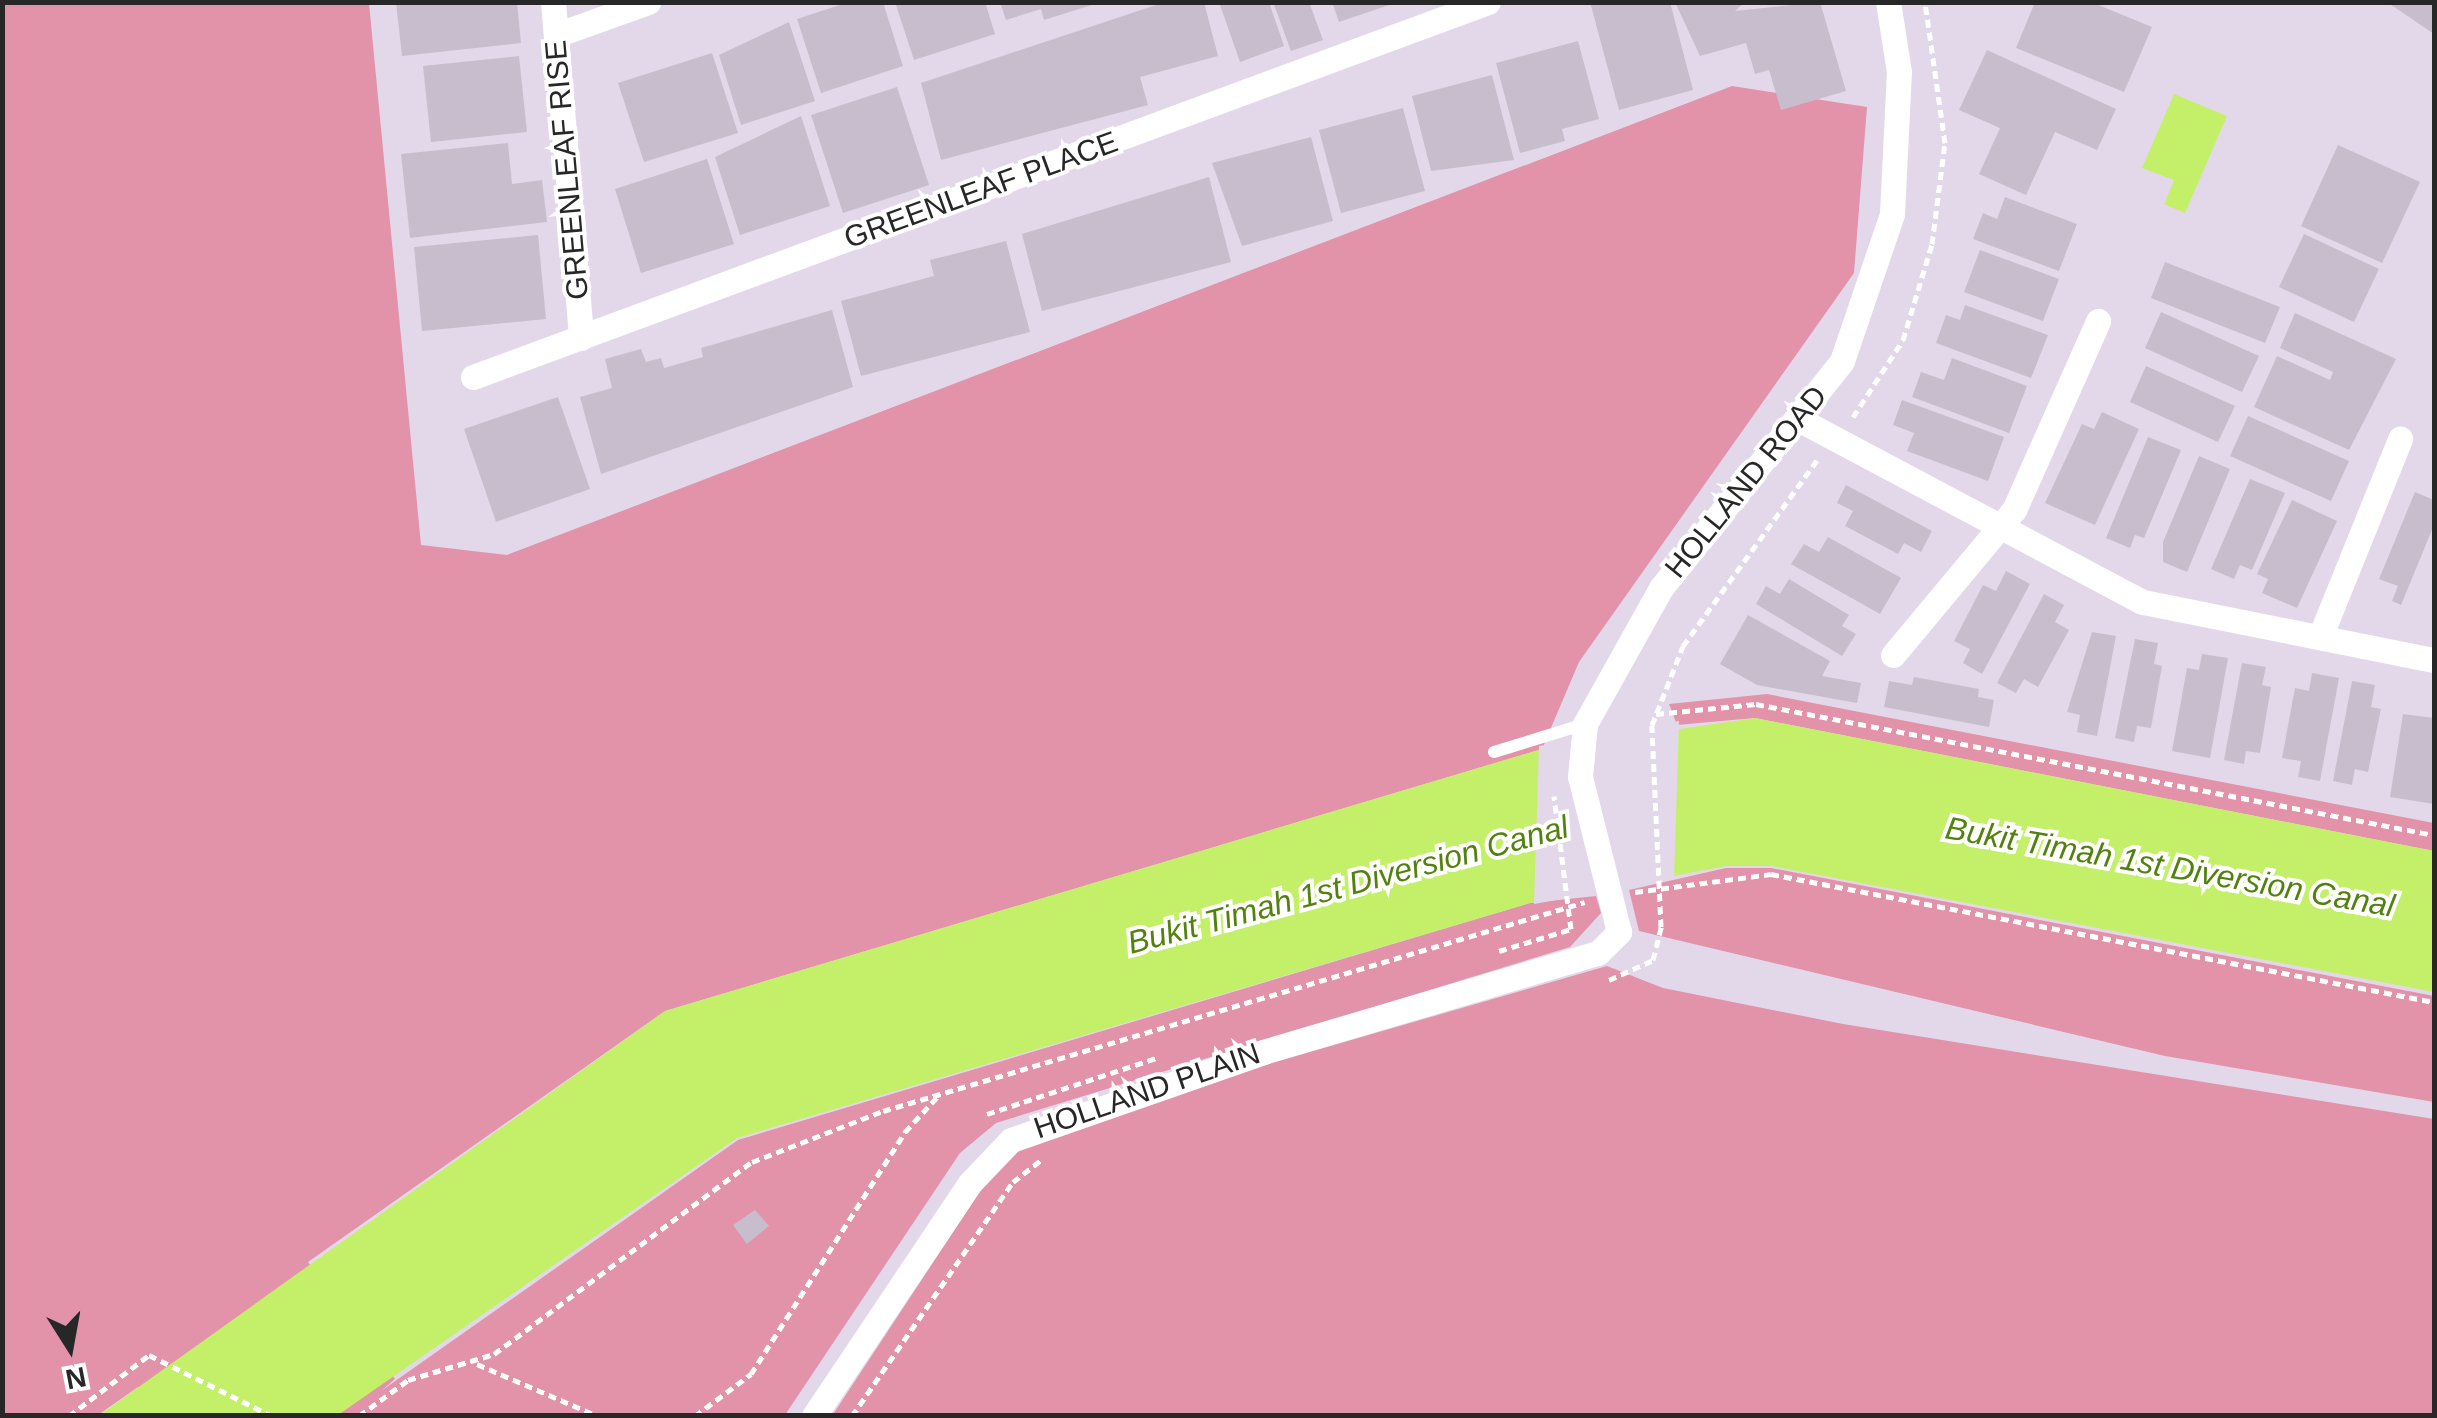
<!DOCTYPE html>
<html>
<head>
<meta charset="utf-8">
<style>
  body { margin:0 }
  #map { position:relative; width:2437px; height:1418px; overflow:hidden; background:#e3d8ea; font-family:Arial,sans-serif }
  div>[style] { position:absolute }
  .green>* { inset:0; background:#e293aa }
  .water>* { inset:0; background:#c4ef68 }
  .pier>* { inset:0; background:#e3d8ea }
  .building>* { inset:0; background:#c7bdcc }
  .path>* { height:5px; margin-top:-2.5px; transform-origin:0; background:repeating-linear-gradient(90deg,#fff 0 8px,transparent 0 13px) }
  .service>* { height:12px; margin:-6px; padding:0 6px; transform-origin:6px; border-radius:6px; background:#fff }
  .minor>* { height:25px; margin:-12.5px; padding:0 12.5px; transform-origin:12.5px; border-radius:12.5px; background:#fff }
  span { translate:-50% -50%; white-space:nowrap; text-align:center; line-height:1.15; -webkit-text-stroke:8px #fff; paint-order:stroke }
  .street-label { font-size:30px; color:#272727 }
  .water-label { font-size:32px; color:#53820c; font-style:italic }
  .frame { position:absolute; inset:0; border:5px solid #272727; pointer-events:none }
  .north { position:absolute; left:20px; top:1298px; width:100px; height:100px; -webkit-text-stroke:8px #fff; paint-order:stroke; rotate:169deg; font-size:28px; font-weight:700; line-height:40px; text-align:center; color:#272727 }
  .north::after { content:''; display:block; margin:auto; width:35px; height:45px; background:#272727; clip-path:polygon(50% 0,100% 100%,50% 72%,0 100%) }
</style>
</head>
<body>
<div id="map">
  <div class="green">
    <div style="clip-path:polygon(3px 3px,369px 3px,421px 545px,507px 555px,1732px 86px,1867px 107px,1854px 273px,1579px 662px,1542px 749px,665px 1011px,308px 1262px,395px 1379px,381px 1391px,738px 1140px,1530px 903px,1596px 896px,1601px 913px,1570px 947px,996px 1123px,960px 1153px,785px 1415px,158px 1416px,138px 1387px,98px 1415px,3px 1416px)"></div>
    <div style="clip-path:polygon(1767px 694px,2434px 823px,2434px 851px,1755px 718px,1677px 725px,1669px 704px)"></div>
    <div style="clip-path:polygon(1726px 868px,1771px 868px,2434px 996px,2434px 1102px,2165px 1056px,1639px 931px,1629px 890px)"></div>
    <div style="clip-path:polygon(1607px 966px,1663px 988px,1843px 1024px,2434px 1119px,2434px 1415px,832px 1416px,988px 1179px,1037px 1131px)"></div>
  </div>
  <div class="water">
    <div style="clip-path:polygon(2174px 94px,2227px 116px,2185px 213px,2164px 204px,2174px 180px,2142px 168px)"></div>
    <div style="clip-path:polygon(1755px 718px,2434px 851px,2434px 992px,1772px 866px,1726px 866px,1530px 903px,737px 1138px,338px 1415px,98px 1416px,665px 1011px,1542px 749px)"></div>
  </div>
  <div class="pier">
    <div style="clip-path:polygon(1679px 721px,1674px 879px,1534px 904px,1539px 746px)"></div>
  </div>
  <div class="building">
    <div style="clip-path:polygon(396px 2px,517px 2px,521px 43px,402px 56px)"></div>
    <div style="clip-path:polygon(849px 2px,883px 2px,903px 66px,821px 93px,797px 19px)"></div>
    <div style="clip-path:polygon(895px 2px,985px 2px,995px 34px,914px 60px)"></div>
    <div style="clip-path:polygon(1000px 2px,1098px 2px,1098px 3px,1044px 20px,1041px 9px,1006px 20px)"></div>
    <div style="clip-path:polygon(1165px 2px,1204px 2px,1218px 56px,1140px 77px,1148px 105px,941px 160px,921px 83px)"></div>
    <div style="clip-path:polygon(1219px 2px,1269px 2px,1284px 46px,1240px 62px)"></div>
    <div style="clip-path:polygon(1273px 2px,1309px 2px,1323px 40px,1291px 51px)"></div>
    <div style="clip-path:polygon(1332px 2px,1395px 2px,1395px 3px,1339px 22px)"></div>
    <div style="clip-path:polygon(1590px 2px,1670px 2px,1693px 90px,1619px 110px)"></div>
    <div style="clip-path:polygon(1675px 2px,1745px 2px,1735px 11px,1820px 2px,1846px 91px,1781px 110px,1769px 70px,1755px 74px,1746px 43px,1700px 56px)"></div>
    <div style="clip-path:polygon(2035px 2px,2091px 2px,2152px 27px,2124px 92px,2016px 48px)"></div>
    <div style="clip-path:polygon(2387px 2px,2434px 2px,2434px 34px)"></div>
    <div style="clip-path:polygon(789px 22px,815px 101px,741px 125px,719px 55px)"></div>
    <div style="clip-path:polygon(1578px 41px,1599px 119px,1562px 129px,1565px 141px,1520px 153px,1496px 63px)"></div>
    <div style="clip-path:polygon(1987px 50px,2116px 109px,2097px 150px,2055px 132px,2026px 195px,1979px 174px,2000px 128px,1959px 110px)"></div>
    <div style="clip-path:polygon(712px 53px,738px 133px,644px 162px,618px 83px)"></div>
    <div style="clip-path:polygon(519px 56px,527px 132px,431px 142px,423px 66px)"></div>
    <div style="clip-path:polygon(1492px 75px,1514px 160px,1431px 171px,1412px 96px)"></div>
    <div style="clip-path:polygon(897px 87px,929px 185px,843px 213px,811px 115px)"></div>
    <div style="clip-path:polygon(1403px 108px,1425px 191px,1341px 213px,1319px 130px)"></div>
    <div style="clip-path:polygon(801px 116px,830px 206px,740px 235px,715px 157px)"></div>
    <div style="clip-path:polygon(1311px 137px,1333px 221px,1242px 246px,1212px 163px)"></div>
    <div style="clip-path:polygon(508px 143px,512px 184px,542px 180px,547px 222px,410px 238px,401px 154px)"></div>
    <div style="clip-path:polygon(2338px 145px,2420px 182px,2382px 263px,2301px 226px)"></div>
    <div style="clip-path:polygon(707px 159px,734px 244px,641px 273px,615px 189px)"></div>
    <div style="clip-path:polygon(1209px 177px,1231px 262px,1042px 311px,1022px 234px)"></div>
    <div style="clip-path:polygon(2005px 197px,2077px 224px,2059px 271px,1973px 239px,1983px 213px,1997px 219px)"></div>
    <div style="clip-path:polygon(2304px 234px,2379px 269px,2354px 322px,2279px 287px)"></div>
    <div style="clip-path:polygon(538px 235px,546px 319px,422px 331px,414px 247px)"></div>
    <div style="clip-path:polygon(1006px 241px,1030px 332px,861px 376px,841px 301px,934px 276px,930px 260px)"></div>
    <div style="clip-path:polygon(1980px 250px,2059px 279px,2043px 321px,1964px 292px)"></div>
    <div style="clip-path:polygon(2165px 262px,2280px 307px,2265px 343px,2151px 298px)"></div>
    <div style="clip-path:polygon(1965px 305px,2048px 335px,2031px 378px,1936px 343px,1946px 315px,1960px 320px)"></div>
    <div style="clip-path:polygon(832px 310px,853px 387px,601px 474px,580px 397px,612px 388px,605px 359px,641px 349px,646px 362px,661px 358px,664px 368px,703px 357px,701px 348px)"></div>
    <div style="clip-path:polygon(2161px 312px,2259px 356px,2242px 392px,2145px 348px)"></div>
    <div style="clip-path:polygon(2295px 313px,2396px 359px,2349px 450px,2254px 407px,2277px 356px,2330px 380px,2333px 372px,2280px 348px)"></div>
    <div style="clip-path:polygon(1952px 358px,2027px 386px,2009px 433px,1912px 397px,1921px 372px,1944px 380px)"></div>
    <div style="clip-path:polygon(2146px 366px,2235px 406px,2218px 442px,2130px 402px)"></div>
    <div style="clip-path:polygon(558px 397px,590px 489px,496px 522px,464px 429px)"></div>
    <div style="clip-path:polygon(1902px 400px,2004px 437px,1988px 481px,1907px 451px,1914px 433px,1893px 425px)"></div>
    <div style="clip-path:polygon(2102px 412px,2139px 429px,2095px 525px,2045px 503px,2082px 424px,2094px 429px)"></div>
    <div style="clip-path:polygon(2248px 416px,2349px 461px,2331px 501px,2230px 456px)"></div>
    <div style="clip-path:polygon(2148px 437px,2181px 450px,2144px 538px,2135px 535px,2130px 548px,2106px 538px)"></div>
    <div style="clip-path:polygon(2199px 456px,2230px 469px,2187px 572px,2163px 562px,2163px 542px)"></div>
    <div style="clip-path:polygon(2250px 479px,2285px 493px,2252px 570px,2240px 565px,2234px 579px,2211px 569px)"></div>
    <div style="clip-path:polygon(1846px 485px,1932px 531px,1921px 552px,1904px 543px,1898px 554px,1845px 526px,1853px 511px,1837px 503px)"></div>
    <div style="clip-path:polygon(2415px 492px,2434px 500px,2434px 525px,2401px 605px,2392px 601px,2398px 586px,2379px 579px)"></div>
    <div style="clip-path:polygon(2292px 500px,2337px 521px,2297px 608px,2262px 593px,2268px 579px,2257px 574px)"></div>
    <div style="clip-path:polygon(1828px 537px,1901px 578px,1880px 614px,1791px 564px,1804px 544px,1819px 552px)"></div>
    <div style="clip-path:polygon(2006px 571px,2030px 584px,1982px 674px,1963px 663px,1970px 649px,1954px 641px,1983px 585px,1996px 591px)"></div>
    <div style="clip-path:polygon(1789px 579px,1849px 615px,1842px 626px,1856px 634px,1842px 656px,1756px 604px,1766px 586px,1780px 594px)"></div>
    <div style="clip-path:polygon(2044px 594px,2064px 605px,2055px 622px,2069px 630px,2038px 687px,2024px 679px,2016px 693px,1997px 683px)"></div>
    <div style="clip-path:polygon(1748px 615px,1830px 661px,1822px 676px,1861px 683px,1857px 703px,1757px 685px,1720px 664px)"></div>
    <div style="clip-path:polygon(2092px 632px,2116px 636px,2097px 736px,2077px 732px,2080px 715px,2067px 712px)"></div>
    <div style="clip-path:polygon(2135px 639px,2158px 643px,2154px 664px,2162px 666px,2151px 728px,2137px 726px,2134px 742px,2115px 738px)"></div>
    <div style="clip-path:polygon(2202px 654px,2228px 658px,2210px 758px,2172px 751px,2187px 668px,2199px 670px)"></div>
    <div style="clip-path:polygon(2242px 663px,2266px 667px,2262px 685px,2271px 687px,2260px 753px,2246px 751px,2244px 764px,2224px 760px)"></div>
    <div style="clip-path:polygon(2312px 673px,2339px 678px,2320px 781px,2298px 777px,2301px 761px,2282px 758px,2295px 688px,2309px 691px)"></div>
    <div style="clip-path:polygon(1914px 677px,1979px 689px,1978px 697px,1994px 700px,1989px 727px,1884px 707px,1889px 681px,1912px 685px)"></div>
    <div style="clip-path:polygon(2352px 681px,2375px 685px,2371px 707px,2381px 709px,2368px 772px,2355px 769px,2352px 785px,2333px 781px)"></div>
    <div style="clip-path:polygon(2403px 714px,2434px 718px,2434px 804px,2390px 797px)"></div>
    <div style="clip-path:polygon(755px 1210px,769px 1226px,747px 1244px,733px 1225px)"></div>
  </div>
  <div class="path">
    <div style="left:1853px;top:417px;width:92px;rotate:-57deg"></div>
    <div style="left:1903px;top:340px;width:100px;rotate:-73.2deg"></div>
    <div style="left:1932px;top:244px;width:102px;rotate:-82.7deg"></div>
    <div style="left:1945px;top:143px;width:142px;rotate:-98.1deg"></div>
    <div style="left:1656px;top:714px;width:100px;rotate:-5.7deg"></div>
    <div style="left:1756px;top:704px;width:691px;rotate:10.94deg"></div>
    <div style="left:1635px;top:892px;width:137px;rotate:-7.5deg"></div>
    <div style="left:1771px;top:874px;width:675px;rotate:10.93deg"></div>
    <div style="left:1499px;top:951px;width:75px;rotate:-17deg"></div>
    <div style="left:1571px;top:929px;width:134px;rotate:-97.3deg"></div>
    <div style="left:1609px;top:980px;width:48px;rotate:-24.4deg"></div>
    <div style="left:1653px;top:960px;width:34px;rotate:-76deg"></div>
    <div style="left:1661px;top:927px;width:202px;rotate:-92.6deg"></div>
    <div style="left:1652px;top:725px;width:85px;rotate:-68.6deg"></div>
    <div style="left:1683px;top:646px;width:229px;rotate:-54.2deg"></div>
    <div style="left:987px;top:1114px;width:181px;rotate:-18.3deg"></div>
    <div style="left:477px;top:1364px;width:132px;rotate:23.3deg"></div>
    <div style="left:69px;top:1416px;width:101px;rotate:-37.3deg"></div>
    <div style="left:149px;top:1355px;width:137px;rotate:26.4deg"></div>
    <div style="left:359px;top:1416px;width:61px;rotate:-36.3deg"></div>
    <div style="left:408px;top:1380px;width:90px;rotate:-16.8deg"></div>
    <div style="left:494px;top:1354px;width:322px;rotate:-36.7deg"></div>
    <div style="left:752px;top:1162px;width:141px;rotate:-21.3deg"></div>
    <div style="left:883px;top:1111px;width:732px;rotate:-16.58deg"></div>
    <div style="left:695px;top:1416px;width:70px;rotate:-36.9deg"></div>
    <div style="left:751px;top:1374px;width:287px;rotate:-57.5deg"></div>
    <div style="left:905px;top:1132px;width:49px;rotate:-47.5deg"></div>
    <div style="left:852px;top:1416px;width:284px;rotate:-55.5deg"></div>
    <div style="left:1013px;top:1182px;width:36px;rotate:-38deg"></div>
  </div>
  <div class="service">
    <div style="left:1494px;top:752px;width:95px;rotate:-17.1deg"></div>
  </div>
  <div class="minor">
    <div style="left:553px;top:2px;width:337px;rotate:85.2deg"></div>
    <div style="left:556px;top:35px;width:98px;rotate:-19.7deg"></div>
    <div style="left:473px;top:377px;width:1082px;rotate:-20.28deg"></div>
    <div style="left:1800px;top:420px;width:388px;rotate:28deg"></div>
    <div style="left:2143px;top:602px;width:297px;rotate:11.3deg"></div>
    <div style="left:2320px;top:637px;width:214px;rotate:-68deg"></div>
    <div style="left:1893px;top:655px;width:189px;rotate:-50.2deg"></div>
    <div style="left:2014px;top:510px;width:207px;rotate:-66deg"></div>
    <div style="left:814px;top:1416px;width:280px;rotate:-56.2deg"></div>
    <div style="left:970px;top:1183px;width:59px;rotate:-46.4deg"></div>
    <div style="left:1011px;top:1140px;width:267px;rotate:-19.2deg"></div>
    <div style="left:1263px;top:1052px;width:349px;rotate:-16.5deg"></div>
    <div style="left:1598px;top:953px;width:30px;rotate:-45deg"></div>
    <div style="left:1619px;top:932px;width:160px;rotate:-104.1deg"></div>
    <div style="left:1580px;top:777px;width:53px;rotate:-84.6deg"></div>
    <div style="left:1585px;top:724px;width:156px;rotate:-60.8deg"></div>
    <div style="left:1661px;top:588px;width:290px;rotate:-51.4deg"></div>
    <div style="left:1842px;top:361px;width:155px;rotate:-71.2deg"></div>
    <div style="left:1892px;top:214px;width:142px;rotate:-87.2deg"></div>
    <div style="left:1899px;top:72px;width:71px;rotate:-98.9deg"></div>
  </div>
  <div class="street-label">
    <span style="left:567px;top:170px;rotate:-95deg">GREENLEAF RISE</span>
    <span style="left:981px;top:190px;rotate:-20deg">GREENLEAF PLACE</span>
    <span style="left:1746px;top:482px;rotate:-51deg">HOLLAND ROAD</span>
    <span style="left:1147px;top:1091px;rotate:-19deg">HOLLAND PLAIN</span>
  </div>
  <div class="water-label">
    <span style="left:2170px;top:867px;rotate:10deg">Bukit Timah 1st Diversion Canal</span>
    <span style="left:1348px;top:885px;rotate:-15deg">Bukit Timah 1st Diversion Canal</span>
  </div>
  <div class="frame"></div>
  <div class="north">N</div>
</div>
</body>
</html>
